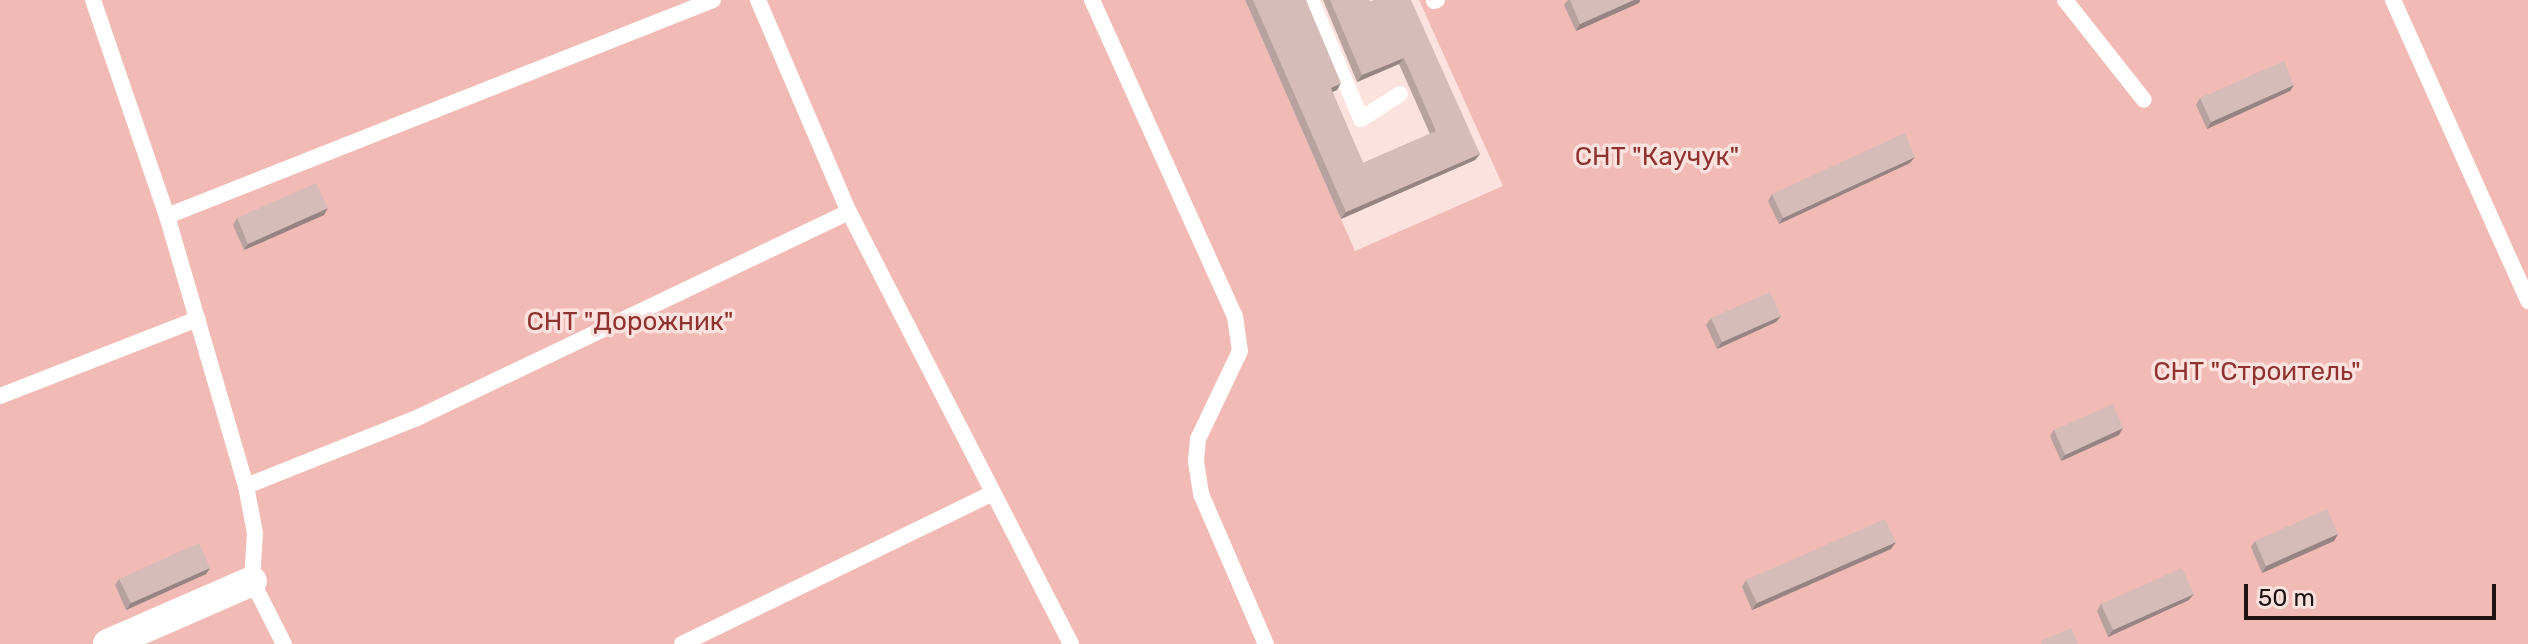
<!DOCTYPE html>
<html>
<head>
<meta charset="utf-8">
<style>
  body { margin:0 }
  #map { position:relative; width:2528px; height:644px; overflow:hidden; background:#fce2df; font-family:Rubik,sans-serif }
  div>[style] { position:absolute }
  .green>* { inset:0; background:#f2bab5 }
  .lane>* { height:16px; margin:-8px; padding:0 8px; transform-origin:8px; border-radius:8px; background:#fff }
  .street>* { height:30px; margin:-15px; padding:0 15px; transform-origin:15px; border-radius:15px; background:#fff }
  .wall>* { inset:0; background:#b7a29f }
  .shaded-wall>* { inset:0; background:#958482 }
  .building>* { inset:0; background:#d5bcb9 }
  span { translate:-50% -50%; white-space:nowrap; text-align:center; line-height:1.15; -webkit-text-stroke:7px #fce2df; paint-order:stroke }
  .park-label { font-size:26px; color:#8f3331 }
  .scale { position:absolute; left:2244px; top:584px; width:252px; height:36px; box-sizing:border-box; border:4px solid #1e1514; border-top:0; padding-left:10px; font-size:24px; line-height:28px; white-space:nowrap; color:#1e1514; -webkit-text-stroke:6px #fce2df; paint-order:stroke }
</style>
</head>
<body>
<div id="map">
  <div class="green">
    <div style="clip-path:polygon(0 0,1245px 0,1355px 251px,1503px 186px,1419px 0,2528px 0,2528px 644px,0 644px)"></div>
  </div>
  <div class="lane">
    <div style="left:93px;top:0;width:228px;rotate:71.1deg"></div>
    <div style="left:167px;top:216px;width:281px;rotate:73.7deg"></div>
    <div style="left:246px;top:486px;width:48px;rotate:79.2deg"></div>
    <div style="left:255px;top:533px;width:48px;rotate:93.6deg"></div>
    <div style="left:252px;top:581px;width:71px;rotate:63.1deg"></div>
    <div style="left:758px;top:0;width:231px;rotate:66.8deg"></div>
    <div style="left:849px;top:212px;width:486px;rotate:62.8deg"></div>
    <div style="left:1092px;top:0;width:347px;rotate:65.7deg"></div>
    <div style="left:1235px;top:316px;width:35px;rotate:82deg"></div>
    <div style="left:1240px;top:351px;width:98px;rotate:115.5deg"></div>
    <div style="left:1198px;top:439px;width:23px;rotate:95deg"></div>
    <div style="left:1196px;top:462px;width:32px;rotate:81deg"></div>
    <div style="left:1201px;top:494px;width:163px;rotate:66.6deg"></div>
    <div style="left:1311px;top:0;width:129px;rotate:67.2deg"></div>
    <div style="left:1361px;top:119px;width:46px;rotate:-32.7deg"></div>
    <div style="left:2065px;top:0;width:127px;rotate:51.7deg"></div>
    <div style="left:2393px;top:0;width:330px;rotate:65.8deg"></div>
    <div style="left:1434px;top:1px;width:3px;rotate:-18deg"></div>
    <div style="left:167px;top:216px;width:587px;rotate:-21.58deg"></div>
    <div style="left:0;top:396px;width:212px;rotate:-21.3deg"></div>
    <div style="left:246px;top:486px;width:186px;rotate:-21.7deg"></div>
    <div style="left:419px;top:417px;width:476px;rotate:-25.5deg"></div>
    <div style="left:682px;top:644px;width:341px;rotate:-25.9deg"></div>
  </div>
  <div class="street">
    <div style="left:108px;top:644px;width:157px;rotate:-23.6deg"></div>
  </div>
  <div class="wall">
    <div style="clip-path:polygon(1245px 0,1306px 0,1337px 90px,1332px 92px,1363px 163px,1430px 134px,1399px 64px,1357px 82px,1323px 0,1369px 0,1480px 154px,1475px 160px,1341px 219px)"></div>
    <div style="clip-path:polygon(1568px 0,1640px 0,1639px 3px,1576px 31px,1564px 5px)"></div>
    <div style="clip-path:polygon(2294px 85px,2290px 91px,2207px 129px,2196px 105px,2200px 98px)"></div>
    <div style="clip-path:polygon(1910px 163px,1779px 224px,1768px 201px,1772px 194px)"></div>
    <div style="clip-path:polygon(324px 215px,244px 250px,233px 225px,237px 218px)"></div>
    <div style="clip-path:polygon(1781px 316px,1776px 322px,1717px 349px,1706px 325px,1711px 318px)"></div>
    <div style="clip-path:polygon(2054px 430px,2119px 435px,2061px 461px,2050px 436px)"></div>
    <div style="clip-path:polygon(2338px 534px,2334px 541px,2262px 573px,2251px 547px,2255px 541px)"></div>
    <div style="clip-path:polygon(1891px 549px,1752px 610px,1742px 587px,1746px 580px)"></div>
    <div style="clip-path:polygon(210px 568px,206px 574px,126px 610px,115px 585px,119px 579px)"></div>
    <div style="clip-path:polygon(2189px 600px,2108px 637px,2097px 611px,2101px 604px)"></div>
  </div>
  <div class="shaded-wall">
    <div style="clip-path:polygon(1634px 0,1640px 0,1639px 3px,1576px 31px,1580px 24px)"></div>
    <div style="clip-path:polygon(1404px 58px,1399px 64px,1357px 82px,1362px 75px)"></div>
    <div style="clip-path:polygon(1341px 83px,1337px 90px,1326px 95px,1331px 88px)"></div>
    <div style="clip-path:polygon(2294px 85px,2290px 91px,2207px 129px,2211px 122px)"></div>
    <div style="clip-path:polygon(1480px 154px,1475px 160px,1341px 219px,1346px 212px)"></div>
    <div style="clip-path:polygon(1915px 157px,1910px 163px,1779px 224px,1783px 218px)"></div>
    <div style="clip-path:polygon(328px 208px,324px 215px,244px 250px,248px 244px)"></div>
    <div style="clip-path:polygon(1781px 316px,1776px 322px,1717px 349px,1722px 342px)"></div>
    <div style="clip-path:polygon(2123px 428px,2119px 435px,2061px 461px,2065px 455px)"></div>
    <div style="clip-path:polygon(2338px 534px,2334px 541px,2262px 573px,2266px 566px)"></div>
    <div style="clip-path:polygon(1896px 542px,1891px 549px,1752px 610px,1757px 603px)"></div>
    <div style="clip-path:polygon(210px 568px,206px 574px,126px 610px,131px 603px)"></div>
    <div style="clip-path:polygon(2194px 594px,2189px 600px,2108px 637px,2113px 630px)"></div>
  </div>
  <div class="building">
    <div style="clip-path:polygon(1253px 0,1306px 0,1341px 83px,1331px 88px,1363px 163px,1436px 131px,1404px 58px,1362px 75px,1330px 0,1369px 0,1370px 2px,1374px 0,1411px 0,1480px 154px,1346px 212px)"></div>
    <div style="clip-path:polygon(1570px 0,1634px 0,1580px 24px)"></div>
    <div style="clip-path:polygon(2284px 61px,2294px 85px,2211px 122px,2200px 98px)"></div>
    <div style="clip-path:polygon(1905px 133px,1915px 157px,1783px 218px,1772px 194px)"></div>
    <div style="clip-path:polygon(316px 183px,328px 208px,248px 244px,237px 218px)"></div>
    <div style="clip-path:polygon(1770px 292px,1781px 316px,1722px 342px,1711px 318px)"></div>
    <div style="clip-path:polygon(2113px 404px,2123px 428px,2065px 455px,2054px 430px)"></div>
    <div style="clip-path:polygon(2327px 509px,2338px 534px,2266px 566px,2255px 541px)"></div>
    <div style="clip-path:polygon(1885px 519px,1896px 542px,1757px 603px,1746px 580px)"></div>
    <div style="clip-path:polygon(199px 543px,210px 568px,131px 603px,119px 579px)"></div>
    <div style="clip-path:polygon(2182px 568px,2194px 594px,2113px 630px,2101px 604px)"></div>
    <div style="clip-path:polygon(2071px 628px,2078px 644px,2042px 644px,2041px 641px)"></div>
  </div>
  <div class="park-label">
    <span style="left:1657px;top:157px">СНТ "Каучук"</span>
    <span style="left:630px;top:322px">СНТ "Дорожник"</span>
    <span style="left:2257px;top:372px">СНТ "Строитель"</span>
  </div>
  <div class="scale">50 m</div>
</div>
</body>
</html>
